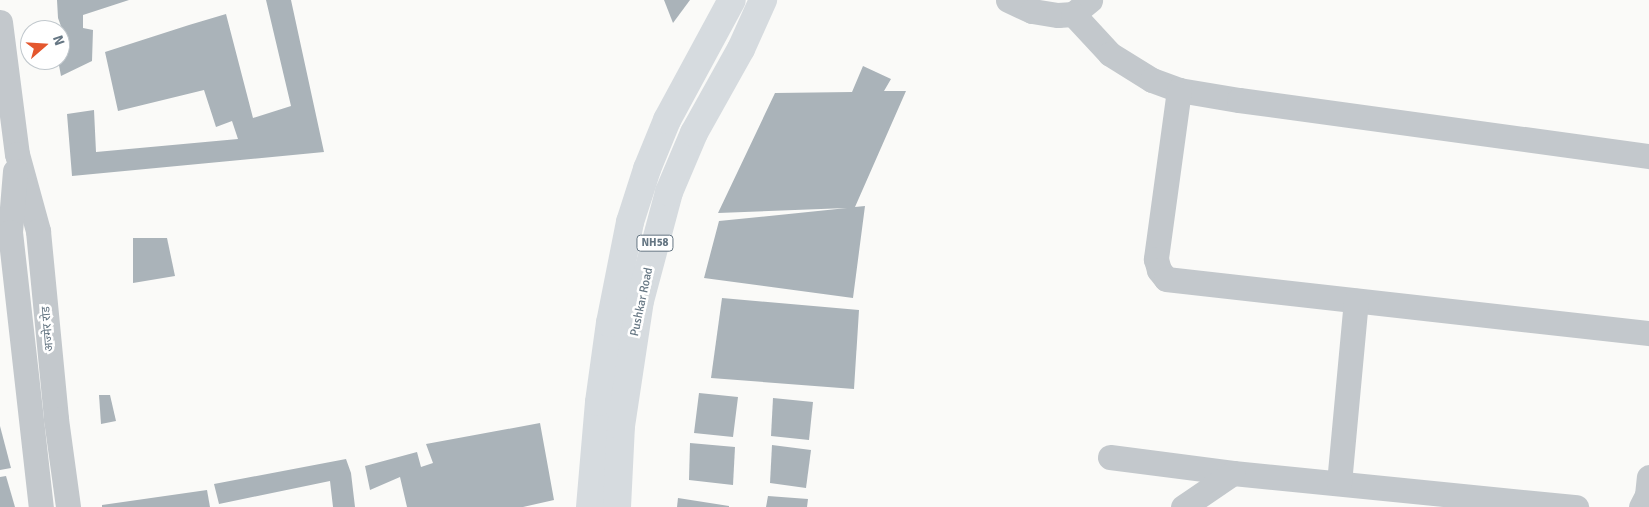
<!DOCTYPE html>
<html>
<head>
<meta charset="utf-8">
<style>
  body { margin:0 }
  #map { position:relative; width:1649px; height:507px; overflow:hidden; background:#fafaf8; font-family:Signika,"Noto Sans Devanagari",sans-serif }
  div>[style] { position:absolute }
  .building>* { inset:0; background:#aab3b9 }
  .minor>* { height:25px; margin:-12.5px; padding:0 12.5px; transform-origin:12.5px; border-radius:12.5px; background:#c3c8cc }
  .highway>* { height:28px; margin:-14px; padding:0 14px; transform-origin:14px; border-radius:14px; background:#d6dbdf }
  span { translate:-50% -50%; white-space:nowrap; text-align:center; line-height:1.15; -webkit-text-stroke:5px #fff; paint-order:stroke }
  .shield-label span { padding:1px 4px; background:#fff; border:1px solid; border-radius:4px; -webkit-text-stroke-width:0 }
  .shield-label { font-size:11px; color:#657683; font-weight:700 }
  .street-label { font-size:12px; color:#657683 }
  .north { position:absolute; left:20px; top:20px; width:50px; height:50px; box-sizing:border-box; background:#fff; border:1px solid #c1c8cd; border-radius:50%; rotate:71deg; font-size:14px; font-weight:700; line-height:20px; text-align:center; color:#657683 }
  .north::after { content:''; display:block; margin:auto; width:18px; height:22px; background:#e4572e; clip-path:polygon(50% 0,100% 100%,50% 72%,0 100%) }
</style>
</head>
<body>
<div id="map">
  <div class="building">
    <div style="clip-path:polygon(57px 0,129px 0,83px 15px,83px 28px,93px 30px,92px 61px,61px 76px,58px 60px,60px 60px,60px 29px,62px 29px,58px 18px)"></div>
    <div style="clip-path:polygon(266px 0,291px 0,324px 152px,72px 176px,67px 114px,94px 110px,96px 152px,238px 139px,232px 121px,216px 127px,204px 90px,118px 111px,105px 52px,189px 25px,226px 14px,253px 118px,291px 106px)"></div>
    <div style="clip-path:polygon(664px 0,690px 0,673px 23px)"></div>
    <div style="clip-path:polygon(863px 66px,891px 79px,884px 91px,906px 91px,855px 207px,865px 206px,853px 298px,704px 278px,719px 221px,847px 208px,718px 213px,775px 93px,852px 92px)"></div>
    <div style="clip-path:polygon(133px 238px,167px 238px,175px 276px,133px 283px)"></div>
    <div style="clip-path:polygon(722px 298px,859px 310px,854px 389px,711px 378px)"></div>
    <div style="clip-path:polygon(699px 393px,738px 397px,733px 437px,694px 433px)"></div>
    <div style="clip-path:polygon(99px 395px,110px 395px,116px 421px,101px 424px)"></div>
    <div style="clip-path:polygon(773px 398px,813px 402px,809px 440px,771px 436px)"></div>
    <div style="clip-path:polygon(540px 423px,554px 500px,523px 507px,407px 507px,400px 477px,370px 490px,365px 466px,417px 452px,421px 467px,433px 463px,426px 444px)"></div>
    <div style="clip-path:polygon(0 426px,11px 468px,0 470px)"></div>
    <div style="clip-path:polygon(690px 443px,735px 447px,733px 485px,689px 480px)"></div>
    <div style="clip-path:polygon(772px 445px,811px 450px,806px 488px,770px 483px)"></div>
    <div style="clip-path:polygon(346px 459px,351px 473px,355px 507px,333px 507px,330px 481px,219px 504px,214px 484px)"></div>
    <div style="clip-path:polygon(6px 476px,15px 507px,0 507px,0 477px)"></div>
    <div style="clip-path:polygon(207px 490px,210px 507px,102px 507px,102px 505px)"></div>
    <div style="clip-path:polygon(768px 496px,808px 499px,807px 507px,766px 507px)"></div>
    <div style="clip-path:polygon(678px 498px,729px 506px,729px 507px,677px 507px)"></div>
  </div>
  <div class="minor">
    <div style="left:1008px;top:0;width:26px;rotate:25deg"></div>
    <div style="left:1032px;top:11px;width:26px;rotate:9deg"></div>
    <div style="left:1058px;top:15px;width:15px;rotate:-4deg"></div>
    <div style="left:1073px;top:14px;width:22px;rotate:-39deg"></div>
    <div style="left:1073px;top:14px;width:54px;rotate:47.2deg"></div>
    <div style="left:1110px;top:54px;width:49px;rotate:31.8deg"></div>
    <div style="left:1152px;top:80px;width:29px;rotate:20deg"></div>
    <div style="left:1179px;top:90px;width:61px;rotate:9.5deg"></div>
    <div style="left:1239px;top:100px;width:414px;rotate:7.8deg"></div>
    <div style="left:0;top:22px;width:133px;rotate:82.7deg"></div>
    <div style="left:17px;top:154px;width:80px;rotate:74.7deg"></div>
    <div style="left:38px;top:231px;width:189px;rotate:84.5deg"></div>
    <div style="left:56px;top:419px;width:89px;rotate:82.2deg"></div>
    <div style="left:1179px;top:90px;width:171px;rotate:97.8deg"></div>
    <div style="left:1156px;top:259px;width:11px;rotate:75deg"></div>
    <div style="left:1159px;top:270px;width:11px;rotate:52deg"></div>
    <div style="left:1166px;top:279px;width:486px;rotate:6.4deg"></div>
    <div style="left:15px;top:171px;width:61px;rotate:94.7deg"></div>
    <div style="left:10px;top:232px;width:277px;rotate:83.6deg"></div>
    <div style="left:1110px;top:457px;width:124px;rotate:7.4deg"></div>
    <div style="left:1233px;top:473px;width:345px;rotate:5.7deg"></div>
    <div style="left:1339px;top:483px;width:183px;rotate:-84.7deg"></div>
    <div style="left:1183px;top:507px;width:60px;rotate:-34.2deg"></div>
    <div style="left:1641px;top:507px;width:13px;rotate:-63deg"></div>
    <div style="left:1647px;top:495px;width:18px;rotate:-84deg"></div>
  </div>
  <div class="highway">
    <div style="left:590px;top:507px;width:105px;rotate:-85.1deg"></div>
    <div style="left:599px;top:402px;width:80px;rotate:-82.1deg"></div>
    <div style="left:610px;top:323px;width:103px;rotate:-78.8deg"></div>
    <div style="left:630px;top:222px;width:56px;rotate:-72.2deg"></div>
    <div style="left:647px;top:169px;width:53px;rotate:-67.8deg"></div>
    <div style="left:667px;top:120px;width:136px;rotate:-61.6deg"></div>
    <div style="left:617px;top:507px;width:81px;rotate:-87.2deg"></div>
    <div style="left:621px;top:426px;width:126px;rotate:-81.4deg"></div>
    <div style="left:640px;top:301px;width:113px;rotate:-75.1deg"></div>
    <div style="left:669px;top:192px;width:64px;rotate:-67deg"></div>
    <div style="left:694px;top:133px;width:96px;rotate:-60.8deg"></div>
    <div style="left:741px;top:49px;width:54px;rotate:-65.8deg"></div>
  </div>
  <div class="shield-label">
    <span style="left:655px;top:243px">NH58</span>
  </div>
  <div class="street-label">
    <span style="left:642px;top:302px;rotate:-78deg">Pushkar Road</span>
    <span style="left:48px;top:329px;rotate:-95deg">अज्मेर रोड</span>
  </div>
  <div class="north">N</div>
</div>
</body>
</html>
